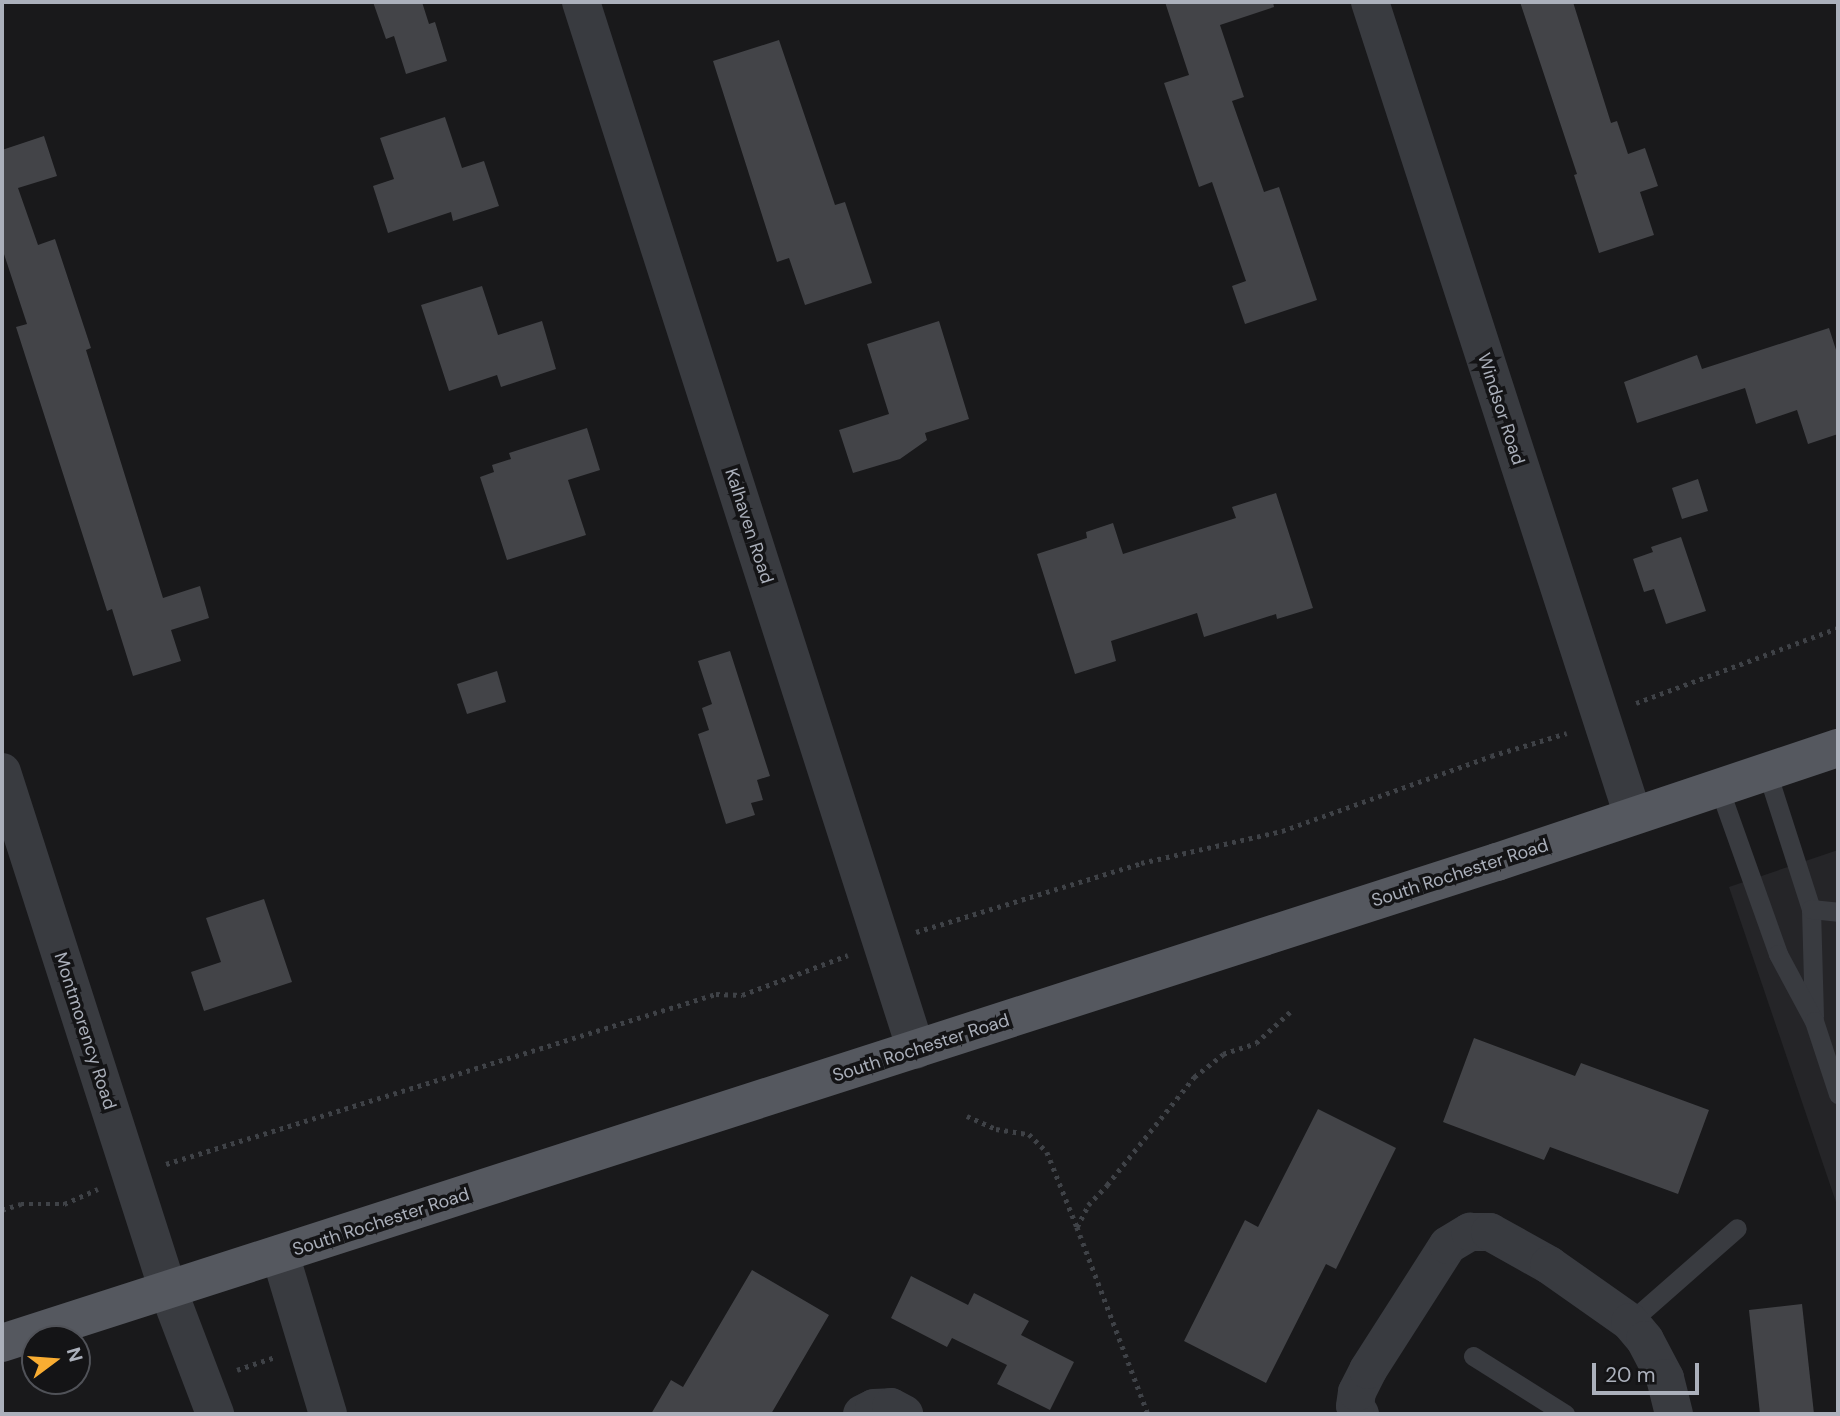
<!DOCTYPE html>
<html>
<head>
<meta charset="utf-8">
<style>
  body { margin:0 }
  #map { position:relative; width:1840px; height:1416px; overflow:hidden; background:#19191b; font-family:"DM Sans",sans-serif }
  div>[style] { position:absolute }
  .built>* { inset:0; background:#252528 }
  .building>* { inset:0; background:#434448 }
  .path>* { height:4.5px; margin-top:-2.25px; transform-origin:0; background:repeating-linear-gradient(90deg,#3f4247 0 3.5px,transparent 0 8.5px) }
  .lane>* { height:19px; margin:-9.5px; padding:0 9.5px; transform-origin:9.5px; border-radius:9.5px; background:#393b40 }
  .street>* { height:38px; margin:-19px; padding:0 19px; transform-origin:19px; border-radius:19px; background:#393b40 }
  .primary>* { height:38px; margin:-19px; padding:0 19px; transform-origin:19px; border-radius:19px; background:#55585f }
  span { translate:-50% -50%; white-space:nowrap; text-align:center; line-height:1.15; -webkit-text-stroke:7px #141416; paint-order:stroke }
  .street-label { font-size:18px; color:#abb0bb }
  .frame { position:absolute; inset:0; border:4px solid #abb0bb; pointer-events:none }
  .north { position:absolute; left:21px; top:1325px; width:70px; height:70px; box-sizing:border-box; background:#141416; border:2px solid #505258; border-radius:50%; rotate:74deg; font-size:19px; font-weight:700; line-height:28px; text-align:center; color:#abb0bb }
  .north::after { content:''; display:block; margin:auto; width:24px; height:32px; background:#f9ad32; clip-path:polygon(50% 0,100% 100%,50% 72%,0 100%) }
  .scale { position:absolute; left:1592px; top:1363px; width:107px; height:32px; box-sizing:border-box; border:4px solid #abb0bb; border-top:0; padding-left:9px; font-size:21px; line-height:24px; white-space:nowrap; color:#abb0bb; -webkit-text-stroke:5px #141416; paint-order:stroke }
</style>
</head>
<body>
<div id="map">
  <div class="built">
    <div style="clip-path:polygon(1838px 850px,1838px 1208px,1729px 887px)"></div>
  </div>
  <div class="building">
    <div style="clip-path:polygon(373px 2px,422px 2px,429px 24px,435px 22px,447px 61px,406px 74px,394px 36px,386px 39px)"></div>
    <div style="clip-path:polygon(1165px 2px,1273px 2px,1274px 7px,1220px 25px,1244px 97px,1232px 101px,1264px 192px,1279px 187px,1317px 300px,1245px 324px,1232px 286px,1246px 281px,1212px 182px,1199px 187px,1164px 83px,1189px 75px)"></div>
    <div style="clip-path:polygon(1520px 2px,1573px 2px,1611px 123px,1617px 121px,1628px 154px,1645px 148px,1658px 186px,1640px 192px,1654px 235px,1599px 253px,1574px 175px,1577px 174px)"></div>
    <div style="clip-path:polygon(779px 40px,835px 205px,845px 202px,872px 283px,805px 305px,789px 258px,777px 262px,713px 61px)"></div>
    <div style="clip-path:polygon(445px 117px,462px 168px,484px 161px,499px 206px,453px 221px,451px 212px,388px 233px,373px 186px,394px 179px,380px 138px)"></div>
    <div style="clip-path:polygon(44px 136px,57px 176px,18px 188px,38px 245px,55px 239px,91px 348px,86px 350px,163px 598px,200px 586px,209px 618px,171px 630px,181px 661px,133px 676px,112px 609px,107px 611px,16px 327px,27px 324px,2px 248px,2px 150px)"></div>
    <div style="clip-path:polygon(482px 286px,498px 335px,542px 321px,556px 369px,501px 387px,497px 375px,449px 391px,421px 305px)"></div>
    <div style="clip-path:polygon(939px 321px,969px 419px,925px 433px,927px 440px,900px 459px,853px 473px,839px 430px,889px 414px,867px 344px)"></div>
    <div style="clip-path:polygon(1829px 328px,1838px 356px,1838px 434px,1808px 444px,1797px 410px,1756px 424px,1745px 388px,1637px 423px,1624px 382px,1697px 355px,1702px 369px)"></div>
    <div style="clip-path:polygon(587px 428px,600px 470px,568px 480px,586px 535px,507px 560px,480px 477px,494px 472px,492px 465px,511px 459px,509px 453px)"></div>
    <div style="clip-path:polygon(1698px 479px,1708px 511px,1682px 519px,1672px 488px)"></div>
    <div style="clip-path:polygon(1276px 493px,1313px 608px,1277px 619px,1276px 614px,1204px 637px,1197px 613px,1111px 641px,1116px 661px,1075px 674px,1037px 554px,1087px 538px,1086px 532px,1113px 523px,1123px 554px,1236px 518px,1232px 507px)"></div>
    <div style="clip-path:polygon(1681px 537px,1706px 611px,1666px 624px,1654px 589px,1644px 592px,1633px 559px,1653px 552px,1651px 547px)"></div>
    <div style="clip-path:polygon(730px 651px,770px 776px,757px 780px,763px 800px,751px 803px,755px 815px,726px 824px,698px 734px,709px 730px,702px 708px,712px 704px,698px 661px)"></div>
    <div style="clip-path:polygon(497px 671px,506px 702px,467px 714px,457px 684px)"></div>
    <div style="clip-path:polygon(264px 899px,292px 982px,204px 1011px,191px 972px,221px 962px,206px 918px)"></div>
    <div style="clip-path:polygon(1474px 1038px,1575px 1076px,1581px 1063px,1709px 1110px,1678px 1194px,1550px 1147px,1544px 1160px,1443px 1122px)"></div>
    <div style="clip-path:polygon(1318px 1109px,1396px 1148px,1336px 1269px,1326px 1264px,1266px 1383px,1184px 1341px,1245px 1220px,1258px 1227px)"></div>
    <div style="clip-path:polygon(752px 1270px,829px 1315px,771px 1414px,651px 1414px,671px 1380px,683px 1387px)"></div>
    <div style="clip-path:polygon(911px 1276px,968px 1305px,974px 1293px,1029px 1321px,1021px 1335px,1074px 1362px,1050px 1410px,997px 1384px,1007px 1365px,952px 1338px,947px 1347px,891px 1318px)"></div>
    <div style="clip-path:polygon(1802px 1304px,1814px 1414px,1760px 1414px,1749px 1310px)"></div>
  </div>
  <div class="path">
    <div style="left:1636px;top:703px;width:215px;rotate:-20.4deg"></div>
    <div style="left:916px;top:932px;width:235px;rotate:-17deg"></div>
    <div style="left:1141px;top:863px;width:145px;rotate:-12.8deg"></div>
    <div style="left:1282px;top:831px;width:222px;rotate:-19.7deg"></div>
    <div style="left:1491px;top:756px;width:79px;rotate:-16.8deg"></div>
    <div style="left:967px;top:1116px;width:32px;rotate:24deg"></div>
    <div style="left:996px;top:1129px;width:33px;rotate:9deg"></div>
    <div style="left:1029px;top:1134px;width:25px;rotate:45deg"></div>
    <div style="left:1047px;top:1152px;width:81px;rotate:68.2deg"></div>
    <div style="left:1077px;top:1227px;width:25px;rotate:-63deg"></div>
    <div style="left:1088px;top:1205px;width:28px;rotate:-46deg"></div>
    <div style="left:1107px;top:1185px;width:139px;rotate:-51.1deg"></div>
    <div style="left:1194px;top:1077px;width:37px;rotate:-38deg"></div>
    <div style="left:1223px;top:1054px;width:35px;rotate:-18deg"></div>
    <div style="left:1256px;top:1043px;width:46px;rotate:-42.4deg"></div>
    <div style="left:166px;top:1164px;width:576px;rotate:-17.18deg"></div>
    <div style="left:716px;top:994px;width:26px;rotate:2deg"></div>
    <div style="left:742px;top:995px;width:113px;rotate:-20.7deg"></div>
    <div style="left:2px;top:1210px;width:20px;rotate:-18deg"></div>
    <div style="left:21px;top:1204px;width:43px"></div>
    <div style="left:64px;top:1204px;width:37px;rotate:-24deg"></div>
    <div style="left:1077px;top:1227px;width:200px;rotate:69.2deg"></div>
    <div style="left:237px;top:1370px;width:40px;rotate:-18.9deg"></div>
  </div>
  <div class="lane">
    <div style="left:1767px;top:772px;width:144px;rotate:72.2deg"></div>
    <div style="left:1811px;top:909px;width:107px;rotate:88.4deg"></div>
    <div style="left:1719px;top:788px;width:176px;rotate:70.4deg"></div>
    <div style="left:1778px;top:954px;width:76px;rotate:61.8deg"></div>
    <div style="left:1814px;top:1021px;width:77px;rotate:71.8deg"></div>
    <div style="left:1811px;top:909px;width:27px;rotate:6deg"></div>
    <div style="left:1630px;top:1322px;width:142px;rotate:-41.3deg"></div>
    <div style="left:1473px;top:1356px;width:109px;rotate:32.2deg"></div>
  </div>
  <div class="street">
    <div style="left:581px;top:2px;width:1100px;rotate:72.27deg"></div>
    <div style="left:1370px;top:2px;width:855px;rotate:72.09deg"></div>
    <div style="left:2px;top:772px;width:544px;rotate:72.23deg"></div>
    <div style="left:168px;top:1290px;width:133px;rotate:69.2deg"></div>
    <div style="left:280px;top:1254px;width:167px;rotate:73.3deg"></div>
    <div style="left:862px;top:1414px;width:13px;rotate:-27deg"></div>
    <div style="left:874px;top:1408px;width:17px;rotate:-3deg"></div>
    <div style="left:891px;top:1407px;width:15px;rotate:28deg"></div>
    <div style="left:1360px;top:1414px;width:9px;rotate:-122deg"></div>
    <div style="left:1355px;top:1406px;width:14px;rotate:-82deg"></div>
    <div style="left:1357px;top:1392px;width:25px;rotate:-63deg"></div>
    <div style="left:1368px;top:1370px;width:148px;rotate:-57.4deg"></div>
    <div style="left:1448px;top:1245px;width:26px;rotate:-31deg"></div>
    <div style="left:1470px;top:1232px;width:20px"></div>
    <div style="left:1490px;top:1232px;width:68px;rotate:29.2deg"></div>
    <div style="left:1549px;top:1265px;width:99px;rotate:35.1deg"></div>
    <div style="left:1630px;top:1322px;width:23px;rotate:50deg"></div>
    <div style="left:1645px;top:1340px;width:43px;rotate:62.2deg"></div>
    <div style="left:1665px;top:1378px;width:37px;rotate:76deg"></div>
  </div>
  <div class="primary">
    <div style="left:2px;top:1343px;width:1570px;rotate:-17.84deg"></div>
    <div style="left:1497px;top:862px;width:360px;rotate:-18.5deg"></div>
  </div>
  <div class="street-label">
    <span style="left:1501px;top:409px;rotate:72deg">Windsor Road</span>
    <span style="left:749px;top:526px;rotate:72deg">Kalhaven Road</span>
    <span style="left:1460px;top:873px;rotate:-18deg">South Rochester Road</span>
    <span style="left:85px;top:1031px;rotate:72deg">Montmorency Road</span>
    <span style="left:921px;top:1048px;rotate:-18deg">South Rochester Road</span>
    <span style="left:381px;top:1222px;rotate:-18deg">South Rochester Road</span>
  </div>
  <div class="frame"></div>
  <div class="north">N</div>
  <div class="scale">20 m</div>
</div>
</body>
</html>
